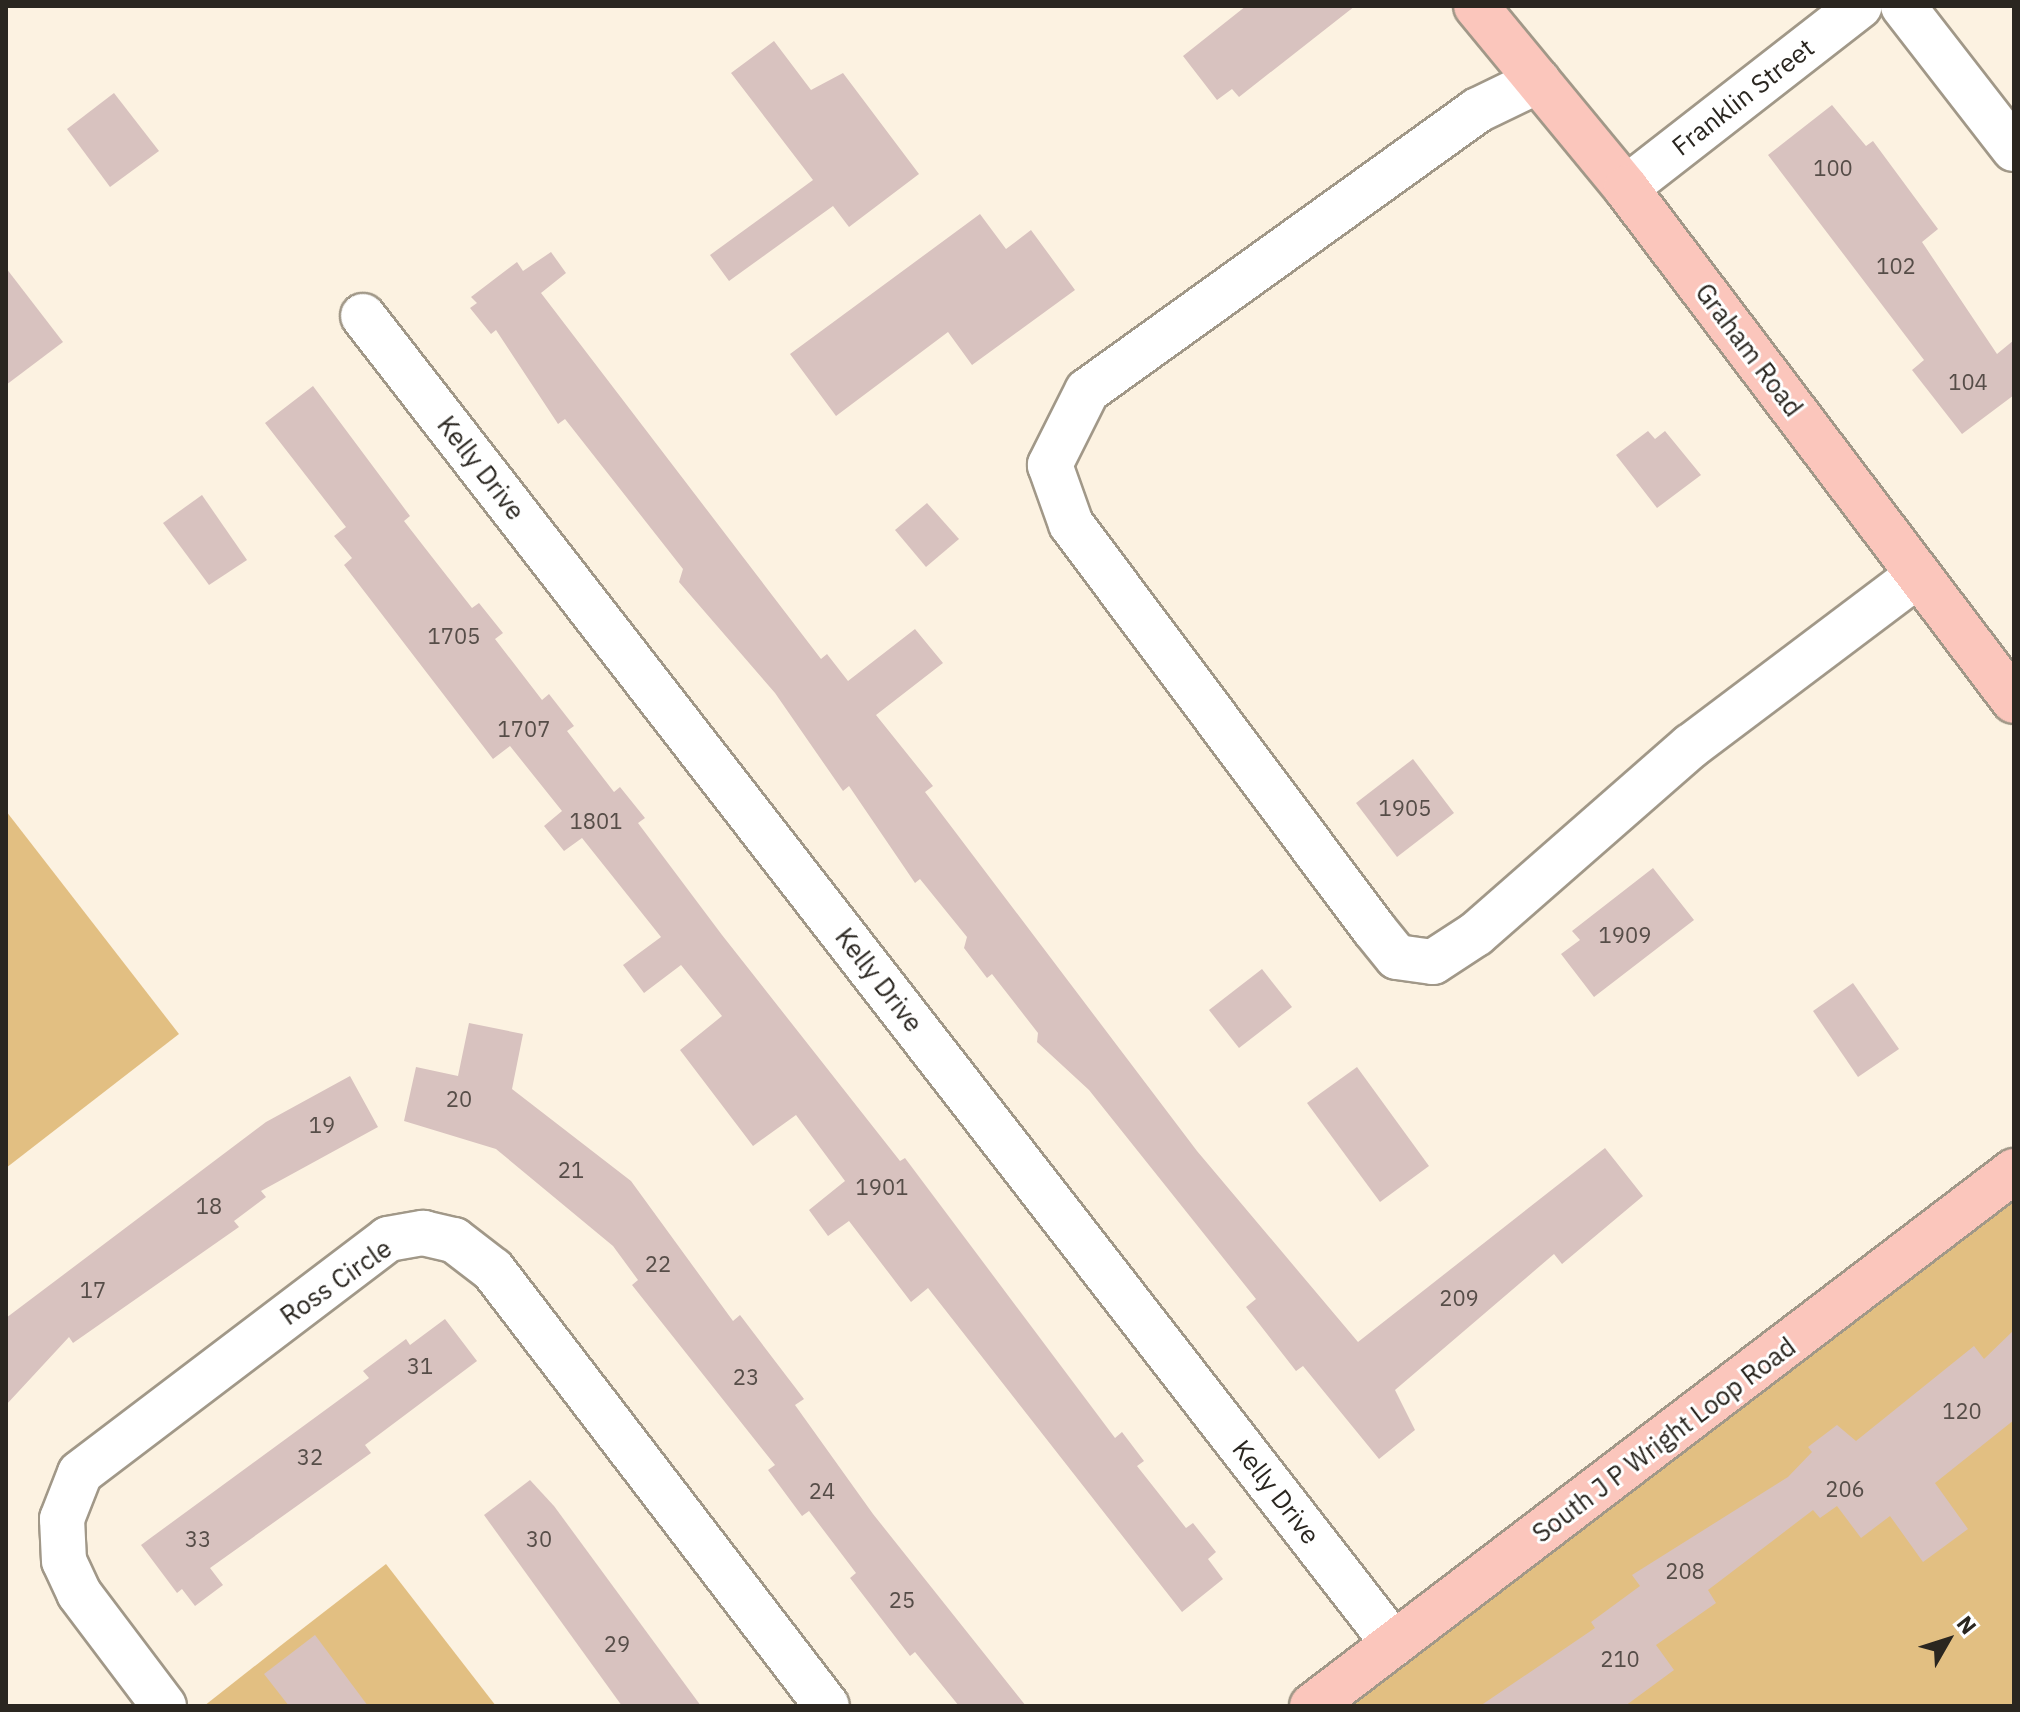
<!DOCTYPE html>
<html>
<head>
<meta charset="utf-8">
<style>
  body { margin:0 }
  #map { position:relative; width:2020px; height:1712px; overflow:hidden; background:#fcf2e1; font-family:"IBM Plex Sans",sans-serif }
  div>[style] { position:absolute }
  .green>* { inset:0; background:#e2bf82 }
  .building>* { inset:0; background:#d8c2bf }
  .roads { filter:drop-shadow(2px 0 #a19888) drop-shadow(-2px 0 #a19888) drop-shadow(0 2px #a19888) drop-shadow(0 -2px #a19888) }
  .minor>* { height:44px; margin:-22px; padding:0 22px; transform-origin:22px; border-radius:22px; background:#fff }
  .major>* { height:44px; margin:-22px; padding:0 22px; transform-origin:22px; border-radius:22px; background:#fbc6bc }
  span { translate:-50% -50%; white-space:nowrap; text-align:center; line-height:1.15; -webkit-text-stroke:6px #fff; paint-order:stroke }
  .number-label { font-size:22px; color:#564d48 }
  .number-label span { -webkit-text-stroke-width:0 }
  .street-label { font-size:26px; color:#2a2620 }
  .frame { position:absolute; inset:0; border:8px solid #2a2620; pointer-events:none }
  .north { position:absolute; left:1908px; top:1600px; width:80px; height:80px; -webkit-text-stroke:6px #fff; paint-order:stroke; rotate:51deg; font-size:22px; font-weight:700; line-height:32px; text-align:center; color:#2a2620 }
  .north::after { content:''; display:block; margin:auto; width:28px; height:36px; background:#2a2620; clip-path:polygon(50% 0,100% 100%,50% 72%,0 100%) }
</style>
</head>
<body>
<div id="map">
  <div class="green">
    <div style="clip-path:polygon(6px 811px,179px 1034px,6px 1168px)"></div>
    <div style="clip-path:polygon(2014px 1171px,2014px 1706px,1312px 1706px)"></div>
    <div style="clip-path:polygon(386px 1564px,496px 1706px,204px 1706px,284px 1643px)"></div>
  </div>
  <div class="building">
    <div style="clip-path:polygon(1246px 6px,1355px 6px,1239px 97px,1232px 89px,1217px 100px,1183px 56px)"></div>
    <div style="clip-path:polygon(774px 41px,811px 90px,843px 73px,919px 174px,849px 227px,833px 206px,729px 281px,710px 255px,813px 180px,731px 73px)"></div>
    <div style="clip-path:polygon(114px 93px,159px 151px,110px 187px,67px 129px)"></div>
    <div style="clip-path:polygon(1832px 105px,1866px 146px,1873px 141px,1938px 229px,1922px 242px,1997px 354px,2014px 340px,2014px 395px,1962px 434px,1912px 370px,1924px 360px,1768px 155px)"></div>
    <div style="clip-path:polygon(980px 214px,1006px 249px,1031px 230px,1075px 290px,972px 365px,948px 332px,836px 416px,790px 354px)"></div>
    <div style="clip-path:polygon(551px 252px,566px 273px,541px 293px,821px 659px,827px 654px,848px 681px,915px 629px,943px 663px,876px 715px,933px 786px,925px 792px,1197px 1151px,1358px 1342px,1605px 1148px,1643px 1196px,1562px 1264px,1554px 1254px,1395px 1390px,1415px 1430px,1379px 1459px,1303px 1366px,1296px 1371px,1246px 1307px,1256px 1299px,1089px 1090px,1037px 1042px,1038px 1033px,992px 974px,987px 978px,964px 948px,967px 937px,920px 879px,915px 883px,849px 786px,843px 791px,775px 693px,679px 582px,683px 569px,565px 419px,558px 424px,496px 330px,491px 334px,470px 308px,477px 303px,471px 297px,517px 262px,523px 271px)"></div>
    <div style="clip-path:polygon(6px 268px,63px 342px,6px 385px)"></div>
    <div style="clip-path:polygon(313px 386px,410px 516px,404px 521px,432px 557px,472px 608px,479px 603px,503px 633px,495px 639px,542px 700px,549px 694px,574px 726px,567px 731px,614px 792px,620px 787px,645px 818px,638px 823px,722px 935px,900px 1161px,905px 1158px,1115px 1438px,1122px 1432px,1144px 1461px,1137px 1466px,1186px 1528px,1193px 1523px,1216px 1552px,1208px 1559px,1223px 1579px,1182px 1612px,928px 1288px,911px 1302px,849px 1221px,828px 1236px,809px 1210px,845px 1181px,796px 1115px,753px 1146px,680px 1050px,722px 1016px,681px 965px,644px 993px,623px 965px,661px 937px,582px 838px,564px 851px,544px 826px,562px 811px,510px 746px,493px 759px,460px 716px,344px 565px,352px 558px,334px 536px,346px 527px,265px 423px)"></div>
    <div style="clip-path:polygon(1648px 431px,1655px 439px,1665px 431px,1701px 475px,1657px 508px,1616px 455px)"></div>
    <div style="clip-path:polygon(202px 495px,247px 560px,209px 585px,163px 523px)"></div>
    <div style="clip-path:polygon(927px 503px,959px 539px,926px 567px,895px 530px)"></div>
    <div style="clip-path:polygon(1413px 759px,1454px 813px,1397px 857px,1356px 803px)"></div>
    <div style="clip-path:polygon(1653px 868px,1694px 920px,1594px 997px,1561px 954px,1580px 940px,1572px 931px)"></div>
    <div style="clip-path:polygon(1262px 969px,1292px 1007px,1239px 1048px,1209px 1010px)"></div>
    <div style="clip-path:polygon(1853px 983px,1899px 1049px,1858px 1077px,1813px 1011px)"></div>
    <div style="clip-path:polygon(469px 1023px,523px 1034px,512px 1089px,631px 1181px,733px 1321px,740px 1315px,804px 1399px,795px 1405px,873px 1514px,1026px 1706px,959px 1706px,915px 1652px,910px 1656px,850px 1578px,856px 1573px,809px 1511px,802px 1516px,768px 1470px,775px 1465px,632px 1285px,638px 1280px,613px 1246px,496px 1149px,404px 1121px,416px 1067px,458px 1076px)"></div>
    <div style="clip-path:polygon(1357px 1067px,1429px 1166px,1380px 1202px,1307px 1103px)"></div>
    <div style="clip-path:polygon(350px 1076px,378px 1127px,261px 1191px,266px 1197px,234px 1221px,239px 1227px,73px 1343px,69px 1337px,6px 1405px,6px 1318px,266px 1122px)"></div>
    <div style="clip-path:polygon(445px 1319px,477px 1361px,365px 1445px,371px 1453px,210px 1568px,223px 1585px,195px 1606px,182px 1589px,177px 1593px,141px 1545px,369px 1378px,363px 1371px,406px 1339px,410px 1345px)"></div>
    <div style="clip-path:polygon(2014px 1330px,2014px 1420px,1935px 1483px,1968px 1529px,1923px 1562px,1890px 1516px,1861px 1538px,1837px 1506px,1820px 1518px,1813px 1510px,1708px 1590px,1716px 1603px,1656px 1645px,1674px 1670px,1625px 1706px,1480px 1706px,1595px 1628px,1591px 1622px,1640px 1586px,1632px 1575px,1788px 1477px,1812px 1452px,1808px 1447px,1837px 1425px,1856px 1441px,1974px 1346px,1984px 1359px)"></div>
    <div style="clip-path:polygon(530px 1480px,554px 1506px,701px 1706px,622px 1706px,484px 1515px)"></div>
    <div style="clip-path:polygon(315px 1635px,368px 1706px,289px 1706px,264px 1674px)"></div>
  </div>
  <div class="roads">
    <div class="minor">
      <div style="left:1903px;top:6px;width:181px;rotate:52.2deg"></div>
      <div style="left:1538px;top:81px;width:67px;rotate:154.2deg"></div>
      <div style="left:1478px;top:110px;width:481px;rotate:144.3deg"></div>
      <div style="left:1087px;top:391px;width:83px;rotate:116.6deg"></div>
      <div style="left:1050px;top:465px;width:63px;rotate:70.4deg"></div>
      <div style="left:1071px;top:524px;width:506px;rotate:53.2deg"></div>
      <div style="left:1374px;top:929px;width:36px;rotate:51deg"></div>
      <div style="left:1397px;top:957px;width:36px;rotate:8deg"></div>
      <div style="left:1433px;top:962px;width:51px;rotate:-33.1deg"></div>
      <div style="left:1476px;top:934px;width:286px;rotate:-41.2deg"></div>
      <div style="left:1691px;top:746px;width:284px;rotate:-37deg"></div>
      <div style="left:1626px;top:188px;width:296px;rotate:-37.9deg"></div>
      <div style="left:363px;top:316px;width:1681px;rotate:52.18deg"></div>
      <div style="left:164px;top:1706px;width:141px;rotate:-127deg"></div>
      <div style="left:79px;top:1593px;width:35px;rotate:-115deg"></div>
      <div style="left:64px;top:1561px;width:42px;rotate:-92.7deg"></div>
      <div style="left:62px;top:1519px;width:49px;rotate:-68.6deg"></div>
      <div style="left:80px;top:1473px;width:387px;rotate:-37.2deg"></div>
      <div style="left:388px;top:1239px;width:36px;rotate:-10deg"></div>
      <div style="left:423px;top:1233px;width:32px;rotate:13deg"></div>
      <div style="left:454px;top:1240px;width:49px;rotate:37.6deg"></div>
      <div style="left:493px;top:1270px;width:549px;rotate:52.55deg"></div>
    </div>
    <div class="major">
      <div style="left:1476px;top:6px;width:236px;rotate:50.5deg"></div>
      <div style="left:1626px;top:188px;width:643px;rotate:52.9deg"></div>
      <div style="left:1312px;top:1706px;width:883px;rotate:-37.31deg"></div>
    </div>
  </div>
  <div class="number-label">
    <span style="left:1833px;top:168px">100</span>
    <span style="left:1896px;top:266px">102</span>
    <span style="left:1968px;top:382px">104</span>
    <span style="left:454px;top:636px">1705</span>
    <span style="left:524px;top:729px">1707</span>
    <span style="left:1405px;top:808px">1905</span>
    <span style="left:596px;top:821px">1801</span>
    <span style="left:1625px;top:935px">1909</span>
    <span style="left:459px;top:1099px">20</span>
    <span style="left:322px;top:1125px">19</span>
    <span style="left:571px;top:1170px">21</span>
    <span style="left:882px;top:1187px">1901</span>
    <span style="left:209px;top:1206px">18</span>
    <span style="left:658px;top:1264px">22</span>
    <span style="left:93px;top:1290px">17</span>
    <span style="left:1459px;top:1298px">209</span>
    <span style="left:420px;top:1366px">31</span>
    <span style="left:746px;top:1377px">23</span>
    <span style="left:1962px;top:1411px">120</span>
    <span style="left:310px;top:1457px">32</span>
    <span style="left:1845px;top:1489px">206</span>
    <span style="left:822px;top:1491px">24</span>
    <span style="left:198px;top:1539px">33</span>
    <span style="left:539px;top:1539px">30</span>
    <span style="left:1685px;top:1571px">208</span>
    <span style="left:902px;top:1600px">25</span>
    <span style="left:617px;top:1644px">29</span>
    <span style="left:1620px;top:1659px">210</span>
  </div>
  <div class="street-label">
    <span style="left:1743px;top:97px;rotate:-38deg">Franklin Street</span>
    <span style="left:1749px;top:350px;rotate:53deg">Graham Road</span>
    <span style="left:481px;top:468px;rotate:52deg">Kelly Drive</span>
    <span style="left:879px;top:980px;rotate:52deg">Kelly Drive</span>
    <span style="left:336px;top:1282px;rotate:-35deg">Ross Circle</span>
    <span style="left:1664px;top:1440px;rotate:-37deg">South J P Wright Loop Road</span>
    <span style="left:1276px;top:1492px;rotate:52deg">Kelly Drive</span>
  </div>
  <div class="frame"></div>
  <div class="north">N</div>
</div>
</body>
</html>
